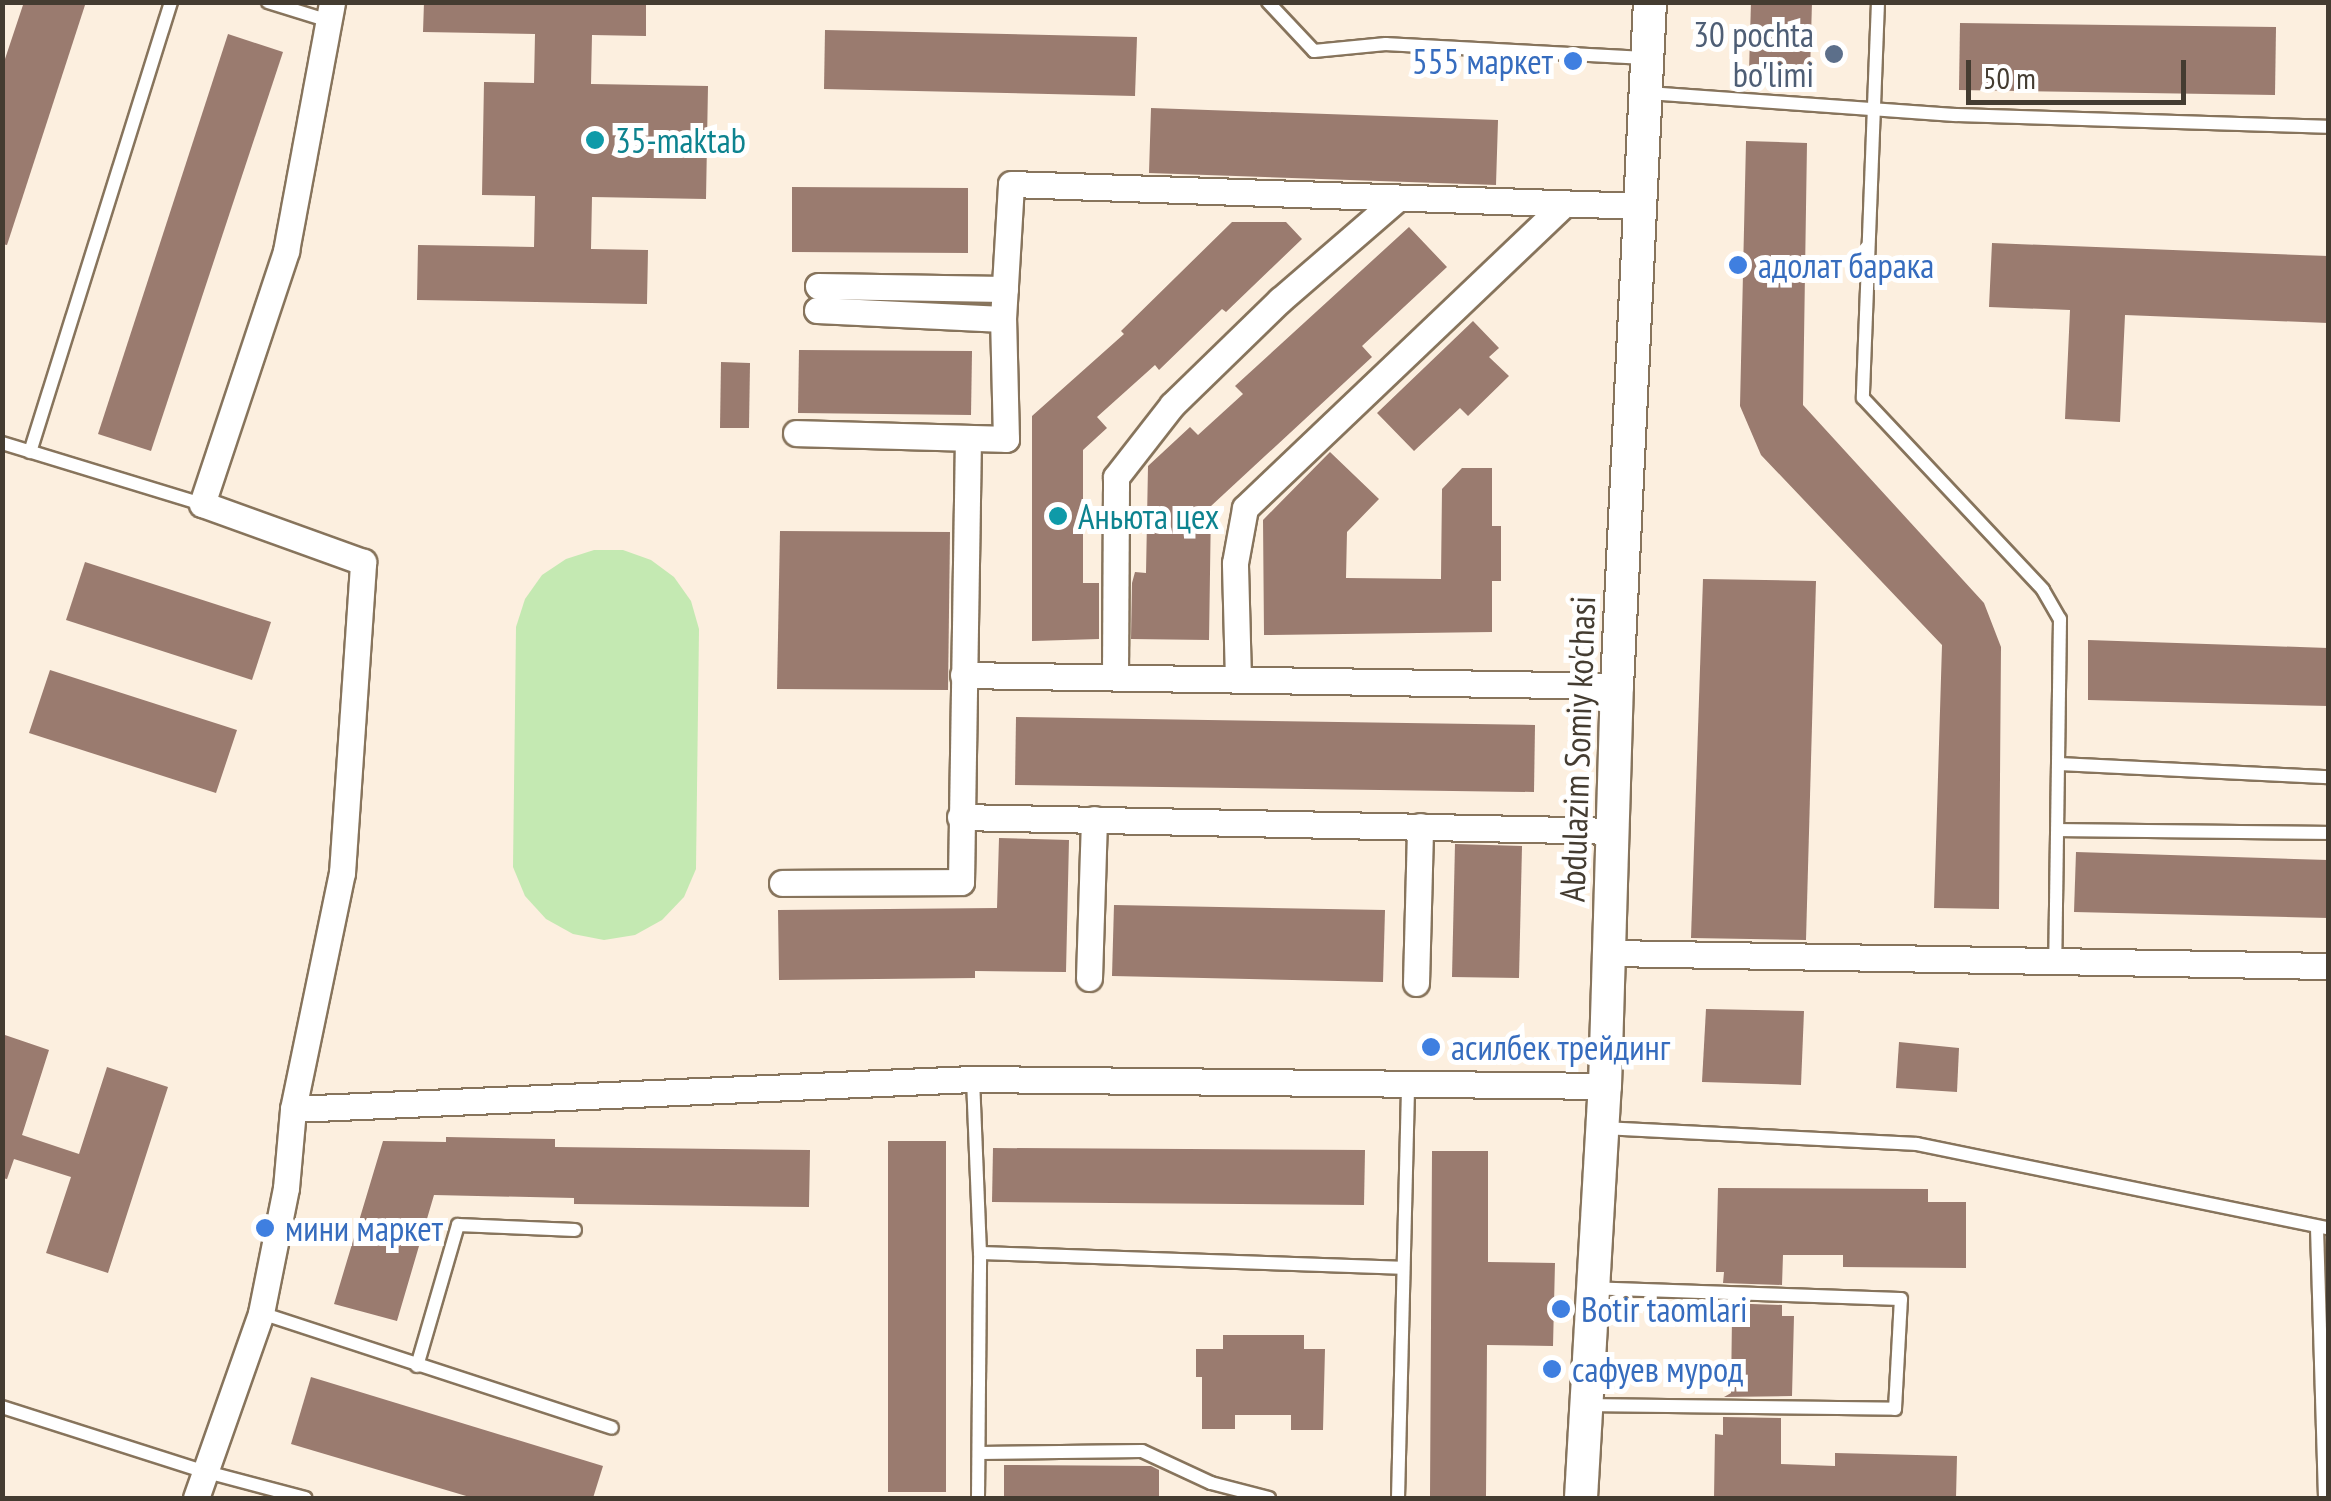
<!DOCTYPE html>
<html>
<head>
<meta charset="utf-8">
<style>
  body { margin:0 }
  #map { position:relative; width:2331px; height:1501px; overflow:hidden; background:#fcefdf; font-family:"PT Sans Narrow",sans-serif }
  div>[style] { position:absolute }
  .green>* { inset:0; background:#c4e9b2 }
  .building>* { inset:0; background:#9a7b6f }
  .roads { filter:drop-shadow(2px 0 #87745c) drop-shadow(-2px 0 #87745c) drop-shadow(0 2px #87745c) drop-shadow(0 -2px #87745c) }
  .service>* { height:12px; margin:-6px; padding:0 6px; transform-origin:6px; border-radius:6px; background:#fff }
  .minor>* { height:25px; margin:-12.5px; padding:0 12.5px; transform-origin:12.5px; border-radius:12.5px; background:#fff }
  .tertiary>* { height:32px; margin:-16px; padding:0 16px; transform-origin:16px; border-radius:16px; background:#fff }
  .dots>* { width:28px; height:28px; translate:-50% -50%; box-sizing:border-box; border:5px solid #fff; border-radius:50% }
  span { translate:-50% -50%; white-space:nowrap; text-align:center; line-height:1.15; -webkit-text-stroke:10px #fff; paint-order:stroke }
  .service-label { font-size:35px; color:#4e5e75 }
  .right { translate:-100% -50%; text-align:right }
  .shop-label { font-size:35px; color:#366cbe }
  .left { translate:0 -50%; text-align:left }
  .culture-label { font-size:35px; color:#0d838f }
  .street-label { font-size:35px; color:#443c31 }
  .frame { position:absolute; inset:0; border:5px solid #443c31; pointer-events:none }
  .scale { position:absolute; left:1966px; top:60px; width:220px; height:45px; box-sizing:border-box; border:5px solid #443c31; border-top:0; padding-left:12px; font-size:30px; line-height:35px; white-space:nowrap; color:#443c31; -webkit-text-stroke:8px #fff; paint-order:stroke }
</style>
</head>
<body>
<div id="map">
  <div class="green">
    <div style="clip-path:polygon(594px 550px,623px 550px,651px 560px,674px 577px,691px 601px,699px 629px,696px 869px,684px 897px,662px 920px,635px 935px,604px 940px,573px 934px,546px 919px,525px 896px,513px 867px,516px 627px,525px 599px,542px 575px,566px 559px)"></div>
  </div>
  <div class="building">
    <div style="clip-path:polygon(24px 2px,86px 2px,7px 245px,2px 244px,2px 68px)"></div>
    <div style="clip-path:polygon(424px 2px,646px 2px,646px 36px,592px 35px,591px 84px,708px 86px,706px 199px,592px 197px,591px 249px,648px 250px,647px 304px,417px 300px,418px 245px,534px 247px,535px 196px,482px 195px,484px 82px,534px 83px,535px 34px,423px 32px)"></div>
    <div style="clip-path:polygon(1751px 2px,1812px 2px,1810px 73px,1749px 71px)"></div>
    <div style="clip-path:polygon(1960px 23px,2276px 27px,2275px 95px,1959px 90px)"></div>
    <div style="clip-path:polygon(825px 30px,1137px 37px,1135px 96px,824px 89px)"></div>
    <div style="clip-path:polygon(228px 34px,283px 52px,151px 451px,98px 434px)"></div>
    <div style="clip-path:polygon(1151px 108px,1498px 120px,1496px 185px,1149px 173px)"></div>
    <div style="clip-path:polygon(1746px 141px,1807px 143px,1803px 405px,1984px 603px,2001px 647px,1999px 909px,1934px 908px,1942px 645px,1761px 455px,1740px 406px)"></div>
    <div style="clip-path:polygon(792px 187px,968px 188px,968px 253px,792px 252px)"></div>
    <div style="clip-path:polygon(1232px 222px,1286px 222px,1302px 239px,1226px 312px,1222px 309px,1159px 370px,1155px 365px,1097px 417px,1107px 428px,1083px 450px,1083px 583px,1099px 583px,1099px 639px,1032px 641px,1032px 416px,1124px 334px,1121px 331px)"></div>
    <div style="clip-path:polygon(1409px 227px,1447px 267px,1362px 346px,1372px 357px,1211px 506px,1209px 640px,1131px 639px,1132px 583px,1135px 572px,1146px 573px,1148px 466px,1190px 427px,1198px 435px,1243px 394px,1235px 386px)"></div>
    <div style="clip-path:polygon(1992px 243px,2328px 256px,2328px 323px,2125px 315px,2120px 422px,2065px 419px,2070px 310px,1989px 307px)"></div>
    <div style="clip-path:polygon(1473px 321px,1499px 348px,1489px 357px,1509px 376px,1468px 416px,1460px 408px,1414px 451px,1377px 413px)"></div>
    <div style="clip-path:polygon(799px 350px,972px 351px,971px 415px,798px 413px)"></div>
    <div style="clip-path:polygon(721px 362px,750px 363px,749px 428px,720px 428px)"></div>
    <div style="clip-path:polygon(1330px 452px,1379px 499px,1347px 532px,1346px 578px,1441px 579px,1442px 489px,1462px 468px,1492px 468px,1492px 526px,1501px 526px,1501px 581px,1492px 581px,1492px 632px,1264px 635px,1263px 520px)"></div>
    <div style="clip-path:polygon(780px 531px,950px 532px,948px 690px,777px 689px)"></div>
    <div style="clip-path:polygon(85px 562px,271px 622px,252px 680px,66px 620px)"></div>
    <div style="clip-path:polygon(1703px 579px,1816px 581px,1806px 940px,1691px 938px)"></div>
    <div style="clip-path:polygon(2088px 640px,2328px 648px,2328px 706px,2088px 700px)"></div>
    <div style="clip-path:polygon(50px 670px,237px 730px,216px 793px,29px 733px)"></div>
    <div style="clip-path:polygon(1016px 717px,1535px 725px,1534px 792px,1015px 785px)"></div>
    <div style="clip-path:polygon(999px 838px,1069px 840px,1066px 972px,975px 971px,975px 978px,779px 980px,778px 910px,997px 908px)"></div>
    <div style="clip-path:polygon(1455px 844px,1522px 846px,1519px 978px,1452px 977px)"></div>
    <div style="clip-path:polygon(2076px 852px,2328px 860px,2328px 918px,2074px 912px)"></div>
    <div style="clip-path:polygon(1114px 905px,1385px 910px,1383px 982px,1112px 976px)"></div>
    <div style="clip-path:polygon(1706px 1009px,1804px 1011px,1801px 1085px,1702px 1082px)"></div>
    <div style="clip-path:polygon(2px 1034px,49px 1050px,22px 1135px,79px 1154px,107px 1067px,168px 1087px,108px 1273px,46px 1253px,71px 1177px,14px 1159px,7px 1179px,2px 1178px)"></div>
    <div style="clip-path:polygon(1899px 1042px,1959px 1048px,1957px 1092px,1896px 1088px)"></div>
    <div style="clip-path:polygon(446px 1137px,555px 1139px,555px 1147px,810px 1150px,809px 1207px,574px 1204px,574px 1198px,434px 1195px,397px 1321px,334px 1304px,383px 1141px,446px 1142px)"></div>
    <div style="clip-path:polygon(888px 1141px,946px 1141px,946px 1492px,888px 1492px)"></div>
    <div style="clip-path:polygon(993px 1148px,1365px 1150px,1364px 1205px,992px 1202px)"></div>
    <div style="clip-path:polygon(1432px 1151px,1488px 1151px,1488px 1262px,1555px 1263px,1553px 1346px,1487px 1345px,1486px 1497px,1430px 1496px)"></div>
    <div style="clip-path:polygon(1718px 1188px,1928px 1189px,1928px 1202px,1966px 1202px,1966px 1268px,1843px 1267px,1843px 1255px,1783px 1255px,1782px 1285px,1723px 1283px,1724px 1272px,1716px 1272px)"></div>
    <div style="clip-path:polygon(1723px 1303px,1782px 1305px,1782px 1316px,1794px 1316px,1792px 1396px,1724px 1397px,1731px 1393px,1732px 1316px,1723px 1316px)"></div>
    <div style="clip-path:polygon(1223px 1335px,1304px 1335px,1304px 1349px,1325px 1349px,1323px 1430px,1291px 1430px,1291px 1415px,1235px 1415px,1235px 1429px,1202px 1429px,1202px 1377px,1196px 1377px,1196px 1349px,1223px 1349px)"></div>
    <div style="clip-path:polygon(311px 1377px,603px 1466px,593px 1498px,473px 1498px,291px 1444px)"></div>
    <div style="clip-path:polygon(1723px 1417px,1781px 1418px,1781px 1464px,1835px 1466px,1835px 1453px,1957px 1456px,1956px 1498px,1714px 1498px,1715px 1434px,1723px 1435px)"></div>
    <div style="clip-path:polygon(1004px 1465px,1151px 1466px,1159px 1470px,1159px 1498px,1004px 1498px)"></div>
  </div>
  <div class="roads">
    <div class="service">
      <div style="left:268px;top:2px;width:64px;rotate:17.3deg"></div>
      <div style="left:1268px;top:2px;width:67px;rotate:46.8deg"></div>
      <div style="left:1314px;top:51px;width:72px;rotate:-5.6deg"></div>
      <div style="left:1386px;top:44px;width:258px;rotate:3.1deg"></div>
      <div style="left:1878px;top:2px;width:396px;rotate:92.2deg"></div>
      <div style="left:1863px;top:398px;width:263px;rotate:46.8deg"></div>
      <div style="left:2043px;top:590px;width:34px;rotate:60deg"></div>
      <div style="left:2060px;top:619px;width:339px;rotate:90.8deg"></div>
      <div style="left:1647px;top:93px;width:309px;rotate:4.1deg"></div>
      <div style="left:1955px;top:115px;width:373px;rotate:1.8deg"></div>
      <div style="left:2px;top:443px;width:209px;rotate:17deg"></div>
      <div style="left:30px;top:452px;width:472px;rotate:-72.6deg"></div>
      <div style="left:2060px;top:764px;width:268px;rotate:2.8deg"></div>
      <div style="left:2059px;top:830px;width:269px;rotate:0.6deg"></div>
      <div style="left:973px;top:1079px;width:174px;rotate:87.7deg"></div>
      <div style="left:980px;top:1253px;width:422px;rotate:2deg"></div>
      <div style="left:1604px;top:1128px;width:313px;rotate:2.9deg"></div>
      <div style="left:1917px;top:1144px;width:419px;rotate:11.6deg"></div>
      <div style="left:2317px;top:1228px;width:270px;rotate:88.3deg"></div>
      <div style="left:261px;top:1313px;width:369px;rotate:18.1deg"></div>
      <div style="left:417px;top:1366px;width:147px;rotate:-73.8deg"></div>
      <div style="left:458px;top:1225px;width:117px;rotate:2.4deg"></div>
      <div style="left:1589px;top:1405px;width:306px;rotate:0.7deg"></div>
      <div style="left:1895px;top:1409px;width:110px;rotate:-86.9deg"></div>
      <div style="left:1901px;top:1299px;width:308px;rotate:-178deg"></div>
      <div style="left:2px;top:1407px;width:211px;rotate:17.7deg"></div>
      <div style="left:203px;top:1471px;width:106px;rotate:14.8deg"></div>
      <div style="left:979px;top:1453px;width:163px;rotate:-0.7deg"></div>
      <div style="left:1142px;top:1451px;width:76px;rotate:24.9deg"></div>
      <div style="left:1211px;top:1483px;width:60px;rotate:14.5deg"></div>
      <div style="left:978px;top:1498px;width:245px;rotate:-89.5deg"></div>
      <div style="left:1398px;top:1498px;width:415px;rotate:-88.6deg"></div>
    </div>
    <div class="minor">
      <div style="left:818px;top:286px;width:187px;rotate:0.9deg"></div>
      <div style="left:817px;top:310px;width:186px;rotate:2.8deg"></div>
      <div style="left:796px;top:433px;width:210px;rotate:1.6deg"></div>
      <div style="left:1006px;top:439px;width:120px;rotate:-91.4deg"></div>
      <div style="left:1003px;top:319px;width:135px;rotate:-86.6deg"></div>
      <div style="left:1011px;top:184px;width:631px;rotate:2deg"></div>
      <div style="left:963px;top:675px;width:654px;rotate:0.96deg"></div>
      <div style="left:1115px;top:677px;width:200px;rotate:-89.7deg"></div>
      <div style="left:1116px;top:477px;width:91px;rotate:-52.1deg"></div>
      <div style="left:1172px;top:405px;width:151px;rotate:-44.2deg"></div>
      <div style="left:1280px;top:300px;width:156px;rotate:-40.8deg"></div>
      <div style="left:1238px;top:680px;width:117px;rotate:-91.5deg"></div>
      <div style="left:1235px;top:563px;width:56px;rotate:-79.7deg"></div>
      <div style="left:1245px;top:508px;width:441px;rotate:-43.6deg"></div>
      <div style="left:960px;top:817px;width:655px;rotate:1.22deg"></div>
      <div style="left:782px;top:883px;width:179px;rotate:-0.3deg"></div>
      <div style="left:961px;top:882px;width:442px;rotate:-89.1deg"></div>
      <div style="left:1611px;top:953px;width:717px;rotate:1.04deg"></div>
      <div style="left:1089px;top:978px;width:159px;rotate:-88.2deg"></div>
      <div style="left:1416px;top:983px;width:157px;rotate:-88.5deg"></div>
      <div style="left:293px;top:1109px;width:681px;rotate:-2.53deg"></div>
      <div style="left:973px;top:1079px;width:632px;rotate:0.63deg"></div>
      <div style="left:196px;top:1498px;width:196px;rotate:-70.6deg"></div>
      <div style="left:261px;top:1313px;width:127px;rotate:-78.7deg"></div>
      <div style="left:286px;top:1188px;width:79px;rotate:-84.9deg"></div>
      <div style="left:293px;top:1109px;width:241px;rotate:-78.3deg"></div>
      <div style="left:342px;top:873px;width:312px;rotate:-86.1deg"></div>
      <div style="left:363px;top:562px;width:171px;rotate:-160.2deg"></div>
      <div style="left:202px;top:504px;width:267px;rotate:-71.6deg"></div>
      <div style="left:286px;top:251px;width:253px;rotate:-79.5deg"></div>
    </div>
    <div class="tertiary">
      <div style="left:1581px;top:1498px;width:413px;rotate:-86.7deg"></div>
      <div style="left:1605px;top:1086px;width:400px;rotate:-88.3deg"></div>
      <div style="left:1617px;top:686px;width:685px;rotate:-87.24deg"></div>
    </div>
  </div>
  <div class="dots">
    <div style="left:1834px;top:54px;background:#5c6f8a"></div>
    <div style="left:1573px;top:61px;background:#3f7fe0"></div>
    <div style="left:595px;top:140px;background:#0f9aa8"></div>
    <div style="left:1738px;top:265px;background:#3f7fe0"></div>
    <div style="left:1058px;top:516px;background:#0f9aa8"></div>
    <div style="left:1431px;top:1047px;background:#3f7fe0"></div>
    <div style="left:265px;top:1228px;background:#3f7fe0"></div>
    <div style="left:1561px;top:1309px;background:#3f7fe0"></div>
    <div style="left:1552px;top:1369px;background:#3f7fe0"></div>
  </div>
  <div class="service-label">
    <span class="right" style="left:1814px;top:54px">30 pochta<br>bo'limi</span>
  </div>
  <div class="shop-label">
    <span class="right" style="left:1553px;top:61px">555 маркет</span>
    <span class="left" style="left:1758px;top:265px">адолат барака</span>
    <span class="left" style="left:1451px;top:1047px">асилбек трейдинг</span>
    <span class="left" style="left:285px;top:1228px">мини маркет</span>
    <span class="left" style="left:1581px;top:1309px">Botir taomlari</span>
    <span class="left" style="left:1572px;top:1369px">сафуев мурод</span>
  </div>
  <div class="culture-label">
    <span class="left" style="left:615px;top:140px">35-maktab</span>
    <span class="left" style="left:1078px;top:516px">Аньюта цех</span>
  </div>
  <div class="street-label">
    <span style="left:1577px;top:749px;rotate:-88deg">Abdulazim Somiy ko'chasi</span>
  </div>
  <div class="frame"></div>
  <div class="scale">50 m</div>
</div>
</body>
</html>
